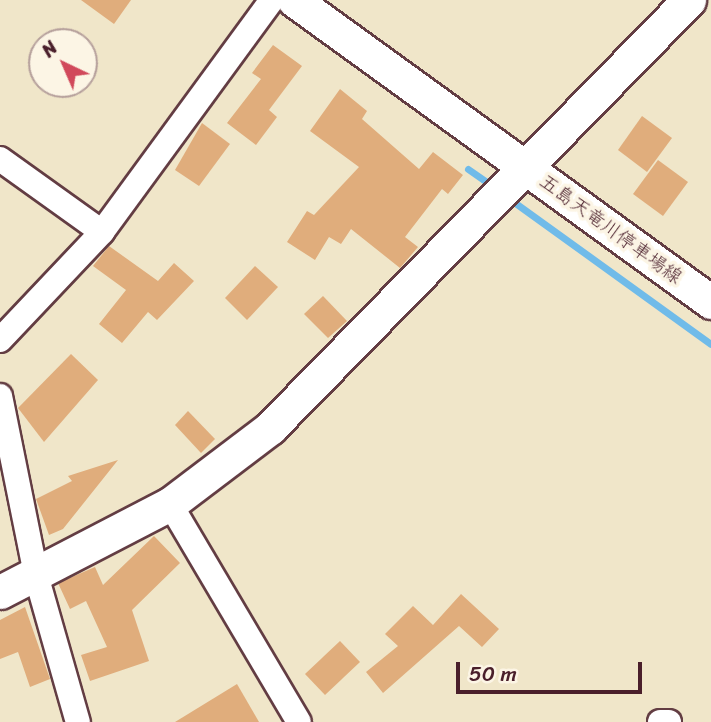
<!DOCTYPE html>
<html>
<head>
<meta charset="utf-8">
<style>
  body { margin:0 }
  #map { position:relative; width:711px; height:722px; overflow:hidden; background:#f0e6c9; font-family:Sriracha,"Klee One",sans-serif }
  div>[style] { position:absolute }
  .stream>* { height:7px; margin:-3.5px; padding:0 3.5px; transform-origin:3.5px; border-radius:3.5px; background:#70bbe9 }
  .building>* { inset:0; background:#e0ad7c }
  .roads { filter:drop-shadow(2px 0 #633d43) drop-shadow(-2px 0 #633d43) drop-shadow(0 2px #633d43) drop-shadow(0 -2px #633d43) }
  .street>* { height:24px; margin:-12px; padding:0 12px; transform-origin:12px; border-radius:12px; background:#fff }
  .secondary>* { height:33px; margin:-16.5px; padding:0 16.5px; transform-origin:16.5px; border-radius:16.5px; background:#fff }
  span { translate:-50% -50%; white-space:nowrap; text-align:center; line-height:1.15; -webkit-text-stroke:7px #fcf5e5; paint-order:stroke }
  .street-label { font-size:19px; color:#4a1f2b }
  .north { position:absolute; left:28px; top:28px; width:70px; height:70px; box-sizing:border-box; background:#fcf5e5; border:2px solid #b59f9b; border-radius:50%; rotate:316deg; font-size:19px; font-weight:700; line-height:28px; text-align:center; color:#4a1f2b }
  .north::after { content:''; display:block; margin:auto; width:24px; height:32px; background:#d1495b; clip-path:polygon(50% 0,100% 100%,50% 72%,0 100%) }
  .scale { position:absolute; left:456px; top:662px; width:186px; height:32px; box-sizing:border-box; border:4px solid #4a1f2b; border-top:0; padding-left:9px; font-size:21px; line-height:24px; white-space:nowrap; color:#4a1f2b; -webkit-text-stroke:5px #fcf5e5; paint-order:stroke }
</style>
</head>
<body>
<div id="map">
  <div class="stream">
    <div style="left:468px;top:169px;width:33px;rotate:35deg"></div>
    <div style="left:507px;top:197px;width:251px;rotate:35.8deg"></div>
  </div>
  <div class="building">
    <div style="clip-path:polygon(81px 0,131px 0,114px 24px)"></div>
    <div style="clip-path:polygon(273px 45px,302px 66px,269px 110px,277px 117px,256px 145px,227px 123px,261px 79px,252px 73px)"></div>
    <div style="clip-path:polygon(340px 89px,367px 111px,362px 119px,419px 169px,433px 152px,463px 175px,448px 194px,442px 189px,405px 237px,418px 247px,400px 268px,351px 229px,341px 244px,329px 237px,315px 260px,287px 242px,307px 211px,314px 215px,359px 167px,310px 131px)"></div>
    <div style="clip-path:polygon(642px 116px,672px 138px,647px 172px,618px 150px)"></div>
    <div style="clip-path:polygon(202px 123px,230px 144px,199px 186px,175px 170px)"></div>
    <div style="clip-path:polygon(658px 160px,688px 182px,663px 216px,633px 194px)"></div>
    <div style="clip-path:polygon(109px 246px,158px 281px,174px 263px,194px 281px,157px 320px,148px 312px,122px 343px,99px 324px,126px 290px,93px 266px)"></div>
    <div style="clip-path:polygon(255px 266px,278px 287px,247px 320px,225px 298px)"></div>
    <div style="clip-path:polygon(323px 296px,347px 321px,328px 338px,304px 314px)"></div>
    <div style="clip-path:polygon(71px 354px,98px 380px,44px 442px,18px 408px)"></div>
    <div style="clip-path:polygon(188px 411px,215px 439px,201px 453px,175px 425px)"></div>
    <div style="clip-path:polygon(118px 460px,63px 529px,49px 535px,36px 499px,72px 481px,68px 476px)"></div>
    <div style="clip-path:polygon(154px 536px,180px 563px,132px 610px,149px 661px,90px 681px,81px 655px,107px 647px,86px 601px,70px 609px,58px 583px,95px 567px,103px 585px)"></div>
    <div style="clip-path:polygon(461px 594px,499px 629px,482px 647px,459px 626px,383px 693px,366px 672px,398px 646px,385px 634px,413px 606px,433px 625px)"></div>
    <div style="clip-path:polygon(25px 607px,50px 679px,30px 687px,18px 652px,0 659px,0 620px)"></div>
    <div style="clip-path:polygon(340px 641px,360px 662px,325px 695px,305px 674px)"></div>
    <div style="clip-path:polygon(237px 684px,259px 722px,175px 722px)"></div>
  </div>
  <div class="roads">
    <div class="street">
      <div style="left:0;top:159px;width:125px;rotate:35.6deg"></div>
      <div style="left:0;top:340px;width:149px;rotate:-46.6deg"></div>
      <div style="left:102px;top:232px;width:288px;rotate:-53.8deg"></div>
      <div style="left:0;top:396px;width:183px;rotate:78.6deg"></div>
      <div style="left:36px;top:575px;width:153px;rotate:74.1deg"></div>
      <div style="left:170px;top:504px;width:253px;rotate:59.4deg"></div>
      <div style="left:660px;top:722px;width:9px"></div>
    </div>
    <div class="secondary">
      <div style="left:294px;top:0;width:515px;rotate:35.91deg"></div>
      <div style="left:0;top:592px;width:191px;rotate:-27.4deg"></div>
      <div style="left:170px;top:504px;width:126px;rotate:-37.2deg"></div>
      <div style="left:270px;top:428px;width:599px;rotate:-45.61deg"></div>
    </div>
  </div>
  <div class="street-label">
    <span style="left:611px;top:229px;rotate:36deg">五島天竜川停車場線</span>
  </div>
  <div class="north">N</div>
  <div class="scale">50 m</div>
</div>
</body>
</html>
